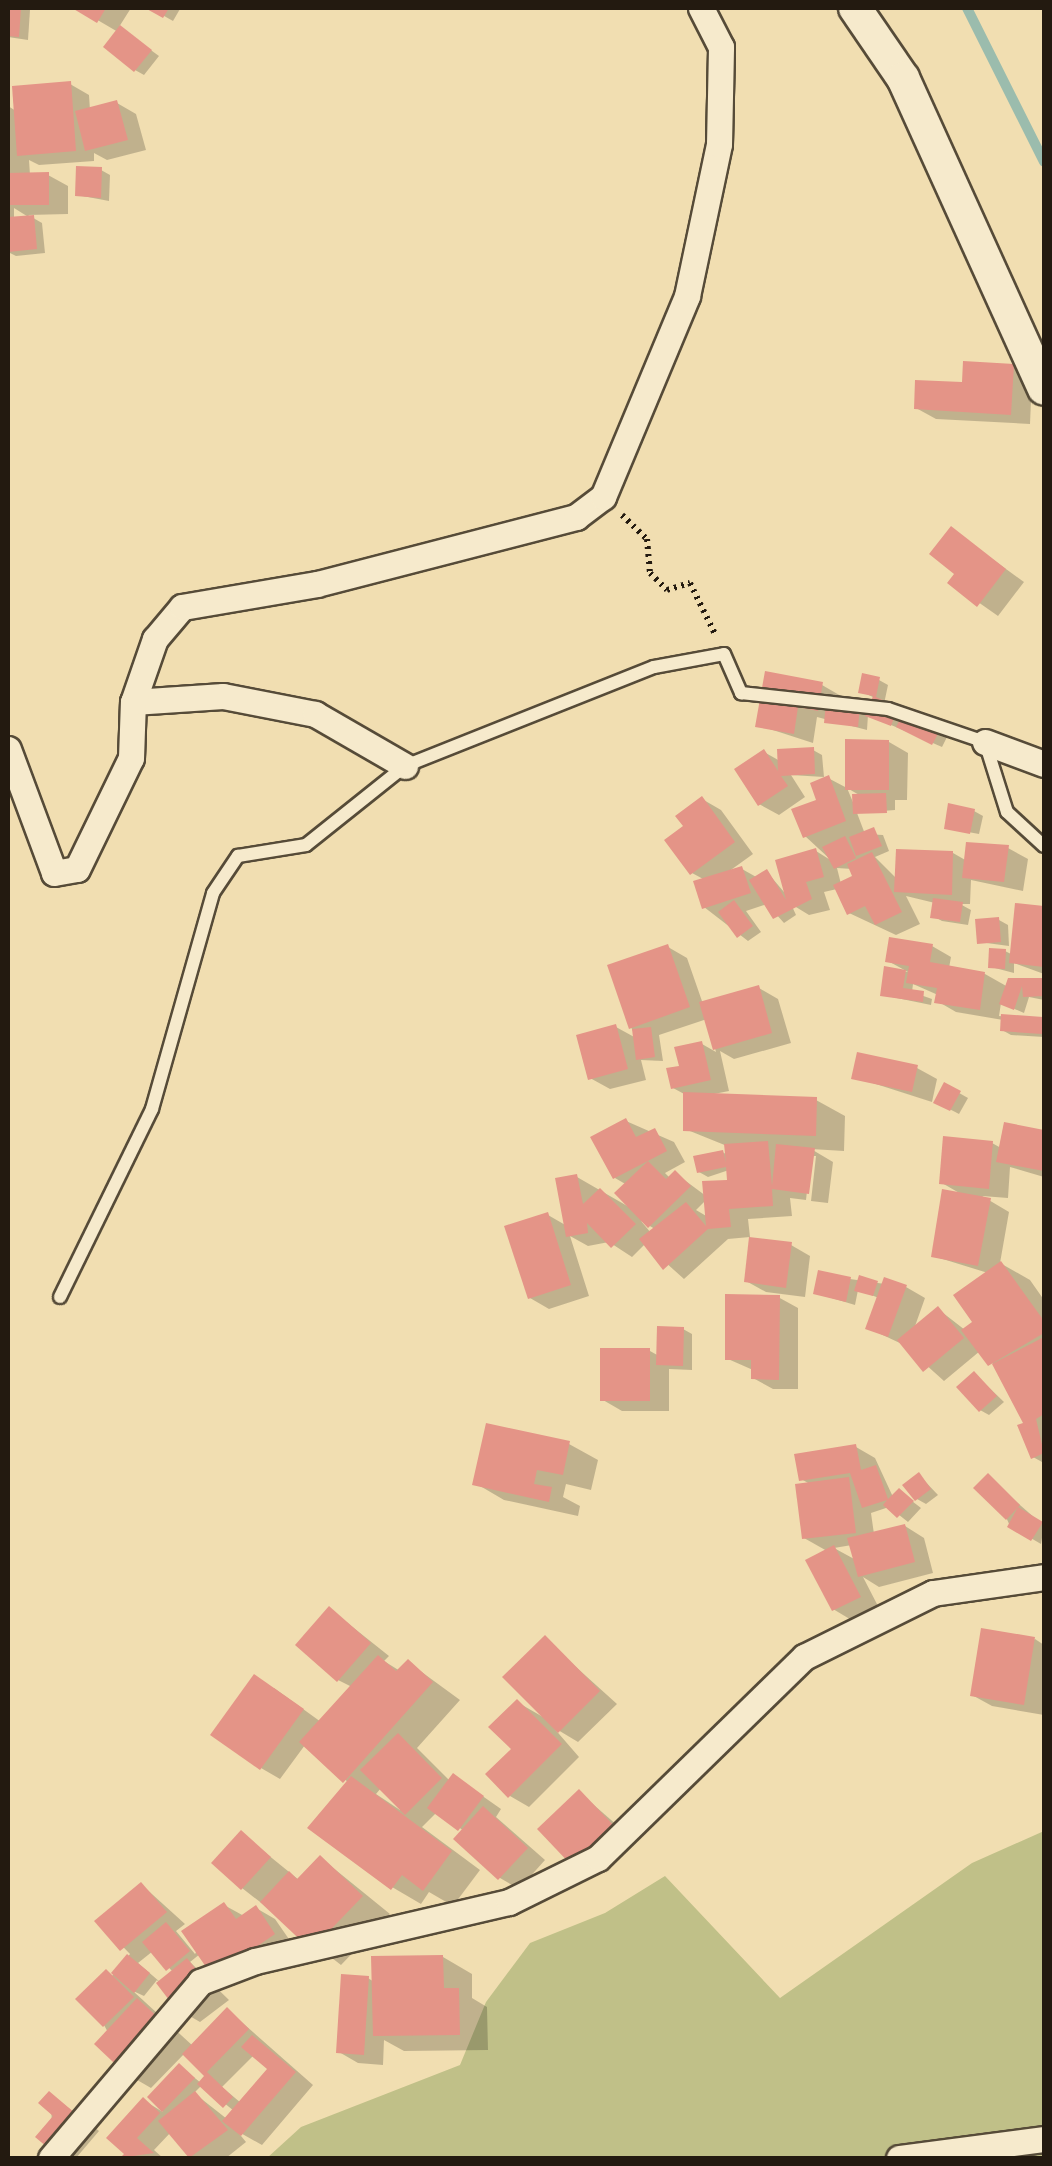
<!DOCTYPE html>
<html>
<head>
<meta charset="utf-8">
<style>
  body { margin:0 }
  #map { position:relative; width:1052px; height:2166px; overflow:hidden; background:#f1deb1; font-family:"EB Garamond",serif }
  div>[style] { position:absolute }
  .green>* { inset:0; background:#c0c088 }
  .shadow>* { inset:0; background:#0003 }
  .stream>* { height:10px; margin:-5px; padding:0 5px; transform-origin:5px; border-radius:5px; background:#9bbcad }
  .building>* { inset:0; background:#e49487 }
  .path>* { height:6px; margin-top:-3px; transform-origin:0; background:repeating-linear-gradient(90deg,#231a10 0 2.5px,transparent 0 7.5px) }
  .roads { filter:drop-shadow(2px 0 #564b38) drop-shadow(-2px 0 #564b38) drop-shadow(0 2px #564b38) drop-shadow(0 -2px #564b38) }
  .service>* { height:12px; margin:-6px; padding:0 6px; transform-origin:6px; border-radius:6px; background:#f6eacc }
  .minor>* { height:25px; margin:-12.5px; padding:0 12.5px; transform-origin:12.5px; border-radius:12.5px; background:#f6eacc }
  .tertiary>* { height:32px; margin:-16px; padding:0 16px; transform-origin:16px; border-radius:16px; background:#f6eacc }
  span { translate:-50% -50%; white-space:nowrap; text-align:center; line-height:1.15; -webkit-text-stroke:10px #f6eacc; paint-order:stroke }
  .frame { position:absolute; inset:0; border:10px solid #231a10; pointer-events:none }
</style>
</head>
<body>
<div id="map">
  <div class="green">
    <div style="clip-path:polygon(1044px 1831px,1044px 2158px,267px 2158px,301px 2127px,460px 2065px,486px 2002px,530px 1943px,605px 1913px,665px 1876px,780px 1998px,972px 1863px)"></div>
  </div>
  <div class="shadow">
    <div style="clip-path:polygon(8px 8px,30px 10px,28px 40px,8px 37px)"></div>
    <div style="clip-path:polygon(77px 8px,131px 8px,119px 27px,159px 56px,144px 75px,135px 70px,118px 32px)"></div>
    <div style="clip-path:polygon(150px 8px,177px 8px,180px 9px,173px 21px)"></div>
    <div style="clip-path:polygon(evenodd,70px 84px,89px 95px,90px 110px,117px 103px,136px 114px,146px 150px,107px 160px,94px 153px,94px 161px,39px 165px,29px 160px,30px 175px,48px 175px,68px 186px,68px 214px,28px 215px,42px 223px,45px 253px,16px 256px,8px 252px,8px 106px,16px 111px,70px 84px,14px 208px,30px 218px,14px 219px,14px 208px)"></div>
    <div style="clip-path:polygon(101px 170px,110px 175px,109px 201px,77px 195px)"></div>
    <div style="clip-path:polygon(1013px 366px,1032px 377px,1030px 424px,936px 419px,916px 408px)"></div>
    <div style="clip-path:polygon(951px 529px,1024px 582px,998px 616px,951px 583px,958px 573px)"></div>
    <div style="clip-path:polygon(879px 680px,888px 685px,884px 704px,948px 735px,942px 747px,868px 715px,867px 730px,817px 717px,813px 743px,757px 725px,822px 685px,841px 696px,839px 707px,868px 715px,875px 698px,860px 691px)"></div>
    <div style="clip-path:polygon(evenodd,889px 742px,908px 753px,907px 800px,895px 800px,895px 810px,857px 813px,865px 834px,883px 835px,889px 851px,875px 857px,897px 879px,953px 853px,967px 861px,1008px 848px,1028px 859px,1023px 891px,971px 880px,970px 904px,960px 904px,971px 910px,968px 925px,942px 921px,933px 916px,935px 903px,906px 896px,920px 924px,896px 935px,849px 913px,837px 889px,824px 892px,830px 910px,809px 915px,791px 904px,796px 915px,784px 923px,767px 904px,746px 911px,761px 932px,748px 941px,704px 907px,705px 880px,692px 873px,686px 826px,702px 799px,721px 810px,753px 854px,728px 872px,742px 869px,758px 878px,767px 872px,784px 892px,816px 851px,832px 861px,805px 836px,828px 778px,847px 788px,855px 807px,861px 796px,847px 788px,889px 742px,837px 868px,852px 869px,855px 877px,841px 884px,837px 868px)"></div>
    <div style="clip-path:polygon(813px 750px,822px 755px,824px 777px,791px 775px,805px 797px,779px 815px,759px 804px,764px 752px,780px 761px)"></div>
    <div style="clip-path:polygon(974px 811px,983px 816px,979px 834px,946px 828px)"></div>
    <div style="clip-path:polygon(1017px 906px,1044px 908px,1044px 974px,1014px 963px,1014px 973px,991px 967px,1005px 951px,1013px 955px)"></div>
    <div style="clip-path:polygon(999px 920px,1008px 925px,1009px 946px,979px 942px)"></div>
    <div style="clip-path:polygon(932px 946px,951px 957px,949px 968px,985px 974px,1008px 987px,1010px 980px,1044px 980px,1044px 1000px,1029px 997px,1024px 1013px,1001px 1003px,999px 1016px,1042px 1020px,1044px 1037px,1011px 1035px,1002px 1030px,1003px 1020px,956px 1012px,937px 1001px,938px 995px,913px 984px,912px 992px,932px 999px,931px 1005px,882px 995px,886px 969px,908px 972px,888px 961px)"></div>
    <div style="clip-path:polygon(evenodd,668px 947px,687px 958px,703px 1004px,759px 988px,778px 999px,791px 1043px,734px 1059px,720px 1051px,729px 1091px,714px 1094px,816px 1100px,845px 1116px,844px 1151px,811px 1149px,833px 1162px,828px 1203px,811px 1201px,816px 1156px,811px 1156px,806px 1200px,790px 1198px,792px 1216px,748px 1219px,750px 1237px,728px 1239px,684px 1279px,645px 1244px,632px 1257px,609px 1242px,588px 1246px,570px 1236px,589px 1296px,549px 1309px,530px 1298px,548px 1215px,567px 1226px,577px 1177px,629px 1207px,627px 1185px,615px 1178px,626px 1121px,674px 1142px,685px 1162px,665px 1173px,670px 1178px,675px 1173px,706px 1196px,730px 1182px,729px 1170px,708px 1177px,699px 1172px,722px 1152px,728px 1155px,727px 1146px,685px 1129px,686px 1095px,673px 1088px,702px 1044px,716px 1052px,707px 1019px,659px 1035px,663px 1061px,641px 1060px,646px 1080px,610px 1089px,590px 1078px,616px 1027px,636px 1038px,631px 1027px,668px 947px,706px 1200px,708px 1217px,696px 1210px,706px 1200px,668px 947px,641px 1221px,655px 1229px,651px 1233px,641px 1221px)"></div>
    <div style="clip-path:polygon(917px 1068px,937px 1079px,932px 1102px,854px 1077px)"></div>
    <div style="clip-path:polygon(945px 1085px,968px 1098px,959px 1114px,936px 1102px)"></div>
    <div style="clip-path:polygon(1006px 1125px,1044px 1132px,1044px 1177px,1010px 1167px,1008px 1198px,982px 1196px,1009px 1212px,1000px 1263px,1030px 1280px,1044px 1300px,1042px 1462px,1033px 1457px,1027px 1424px,998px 1369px,980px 1351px,944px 1381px,904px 1345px,868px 1328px,879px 1298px,858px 1290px,855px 1305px,815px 1293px,850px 1279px,906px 1287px,925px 1298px,914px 1329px,938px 1309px,965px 1330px,975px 1323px,988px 1273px,933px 1256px,961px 1194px,942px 1183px,992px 1143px,1001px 1148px)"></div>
    <div style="clip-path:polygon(791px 1245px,810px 1256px,805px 1297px,766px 1292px,746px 1281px)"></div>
    <div style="clip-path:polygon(778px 1297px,798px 1308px,798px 1389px,773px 1389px,753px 1378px,753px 1370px,728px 1359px)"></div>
    <div style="clip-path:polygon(683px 1329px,692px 1334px,692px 1370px,669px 1369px,669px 1411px,622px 1411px,603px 1400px,650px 1351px,659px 1356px)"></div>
    <div style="clip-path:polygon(975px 1374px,1004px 1402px,989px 1415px,980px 1410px)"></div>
    <div style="clip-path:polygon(569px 1444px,598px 1460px,591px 1490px,566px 1484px,563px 1497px,580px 1506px,578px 1516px,504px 1500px,475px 1483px)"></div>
    <div style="clip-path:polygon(evenodd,856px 1447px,875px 1458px,893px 1497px,899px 1491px,921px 1508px,908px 1522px,889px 1507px,871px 1513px,874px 1534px,905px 1526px,924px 1538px,933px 1573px,879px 1587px,863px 1577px,879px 1608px,853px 1621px,833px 1609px,827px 1551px,804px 1538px,810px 1484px,801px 1479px,856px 1447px,852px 1545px,856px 1560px,834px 1548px,852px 1545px)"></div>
    <div style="clip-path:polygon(919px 1475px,938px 1495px,926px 1504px,917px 1499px)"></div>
    <div style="clip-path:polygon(988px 1477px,1044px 1526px,1041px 1544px,1010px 1526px)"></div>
    <div style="clip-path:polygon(evenodd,330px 1609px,389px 1656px,384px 1661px,400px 1671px,408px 1662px,460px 1700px,417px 1748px,450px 1781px,454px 1776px,501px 1809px,496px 1817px,545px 1860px,519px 1889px,500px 1878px,464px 1831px,437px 1812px,422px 1827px,480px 1870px,453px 1906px,429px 1892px,421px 1904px,392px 1887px,349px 1783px,305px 1745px,280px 1779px,261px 1768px,274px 1688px,321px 1722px,352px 1687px,338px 1680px,330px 1609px,381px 1788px,402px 1808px,400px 1810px,376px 1794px,381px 1788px)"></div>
    <div style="clip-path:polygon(545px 1639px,617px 1704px,578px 1742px,553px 1727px,579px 1757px,529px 1807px,510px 1796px,517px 1702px,543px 1717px)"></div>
    <div style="clip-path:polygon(1035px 1639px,1044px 1645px,1044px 1715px,992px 1706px,972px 1695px)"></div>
    <div style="clip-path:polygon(579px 1792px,634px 1840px,595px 1877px,576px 1866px)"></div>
    <div style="clip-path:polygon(241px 1833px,299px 1880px,321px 1858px,390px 1914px,341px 1965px,242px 1888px)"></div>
    <div style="clip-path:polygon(evenodd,142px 1885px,185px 1924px,176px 1931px,195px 1954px,224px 1905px,244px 1916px,256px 1908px,275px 1919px,293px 1945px,234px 1986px,214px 1975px,200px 1954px,190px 1962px,229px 2000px,200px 2022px,181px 2011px,157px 1980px,144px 1996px,133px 1991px,193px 2046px,228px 2010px,313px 2085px,262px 2145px,237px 2131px,246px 2142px,226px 2158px,193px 2158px,171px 2132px,154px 2150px,163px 2158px,123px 2158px,143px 2100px,163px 2112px,150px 2097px,180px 2066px,201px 2083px,208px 2075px,185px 2053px,151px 2088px,132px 2077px,104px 2025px,112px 1976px,130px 1954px,98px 1921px,142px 1885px,153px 1951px,173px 1972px,160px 1982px,138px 1963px,153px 1951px,142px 1885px,254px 2055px,270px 2068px,241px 2103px,222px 2087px,254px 2055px,142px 1885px,202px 2085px,234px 2111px,227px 2119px,194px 2093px,202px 2085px)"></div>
    <div style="clip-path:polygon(443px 1957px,472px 1974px,472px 1998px,487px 2007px,488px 2050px,404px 2051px,384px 2040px,383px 2065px,358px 2063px,339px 2052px,368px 1978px,374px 1982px)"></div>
    <div style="clip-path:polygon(50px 2094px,99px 2131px,76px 2158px,54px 2150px)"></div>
  </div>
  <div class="stream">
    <div style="left:967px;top:8px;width:172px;rotate:63.4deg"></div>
  </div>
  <div class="building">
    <div style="clip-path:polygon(8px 8px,21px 8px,19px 37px,8px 36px)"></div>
    <div style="clip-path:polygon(72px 8px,106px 8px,97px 23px)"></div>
    <div style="clip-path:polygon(145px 8px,169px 8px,163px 18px)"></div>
    <div style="clip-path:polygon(120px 25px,152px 50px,134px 72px,103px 47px)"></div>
    <div style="clip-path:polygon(71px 81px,76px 151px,17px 156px,12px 86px)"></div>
    <div style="clip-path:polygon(117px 100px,128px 140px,85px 151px,75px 111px)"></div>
    <div style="clip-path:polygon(76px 166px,102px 167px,101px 198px,75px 196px)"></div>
    <div style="clip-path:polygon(49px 172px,49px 205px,8px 205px,8px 173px)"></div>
    <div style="clip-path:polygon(34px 215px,37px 249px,8px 252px,8px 217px)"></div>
    <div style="clip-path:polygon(963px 361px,1014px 364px,1011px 415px,914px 409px,915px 380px,962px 382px)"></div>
    <div style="clip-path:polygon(951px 526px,1006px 569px,977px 607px,947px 583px,954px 574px,929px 554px)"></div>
    <div style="clip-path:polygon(765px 671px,823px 682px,818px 711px,798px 707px,794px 734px,755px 727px)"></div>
    <div style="clip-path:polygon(862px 673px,880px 677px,876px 697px,898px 707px,891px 726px,865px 716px,873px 696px,858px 693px)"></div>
    <div style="clip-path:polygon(826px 703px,860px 707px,858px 727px,824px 723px)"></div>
    <div style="clip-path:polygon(905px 710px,941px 728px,932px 745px,896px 727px)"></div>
    <div style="clip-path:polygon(845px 739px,889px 740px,889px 790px,845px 790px)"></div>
    <div style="clip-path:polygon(814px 747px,815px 774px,781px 776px,788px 786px,758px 806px,734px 769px,764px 749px,778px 771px,777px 749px)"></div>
    <div style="clip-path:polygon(829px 775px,846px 821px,803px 838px,791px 809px,816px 800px,810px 783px)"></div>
    <div style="clip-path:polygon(886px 793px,887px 813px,853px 814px,852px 794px)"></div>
    <div style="clip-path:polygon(702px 796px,735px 842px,690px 875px,664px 840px,683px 826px,675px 816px)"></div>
    <div style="clip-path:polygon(948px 803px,975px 809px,970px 834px,944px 829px)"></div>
    <div style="clip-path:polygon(874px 827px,882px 846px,856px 856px,849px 837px)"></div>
    <div style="clip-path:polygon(845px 836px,856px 858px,834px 869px,822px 847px)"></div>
    <div style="clip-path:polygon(966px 842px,1009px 845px,1004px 882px,962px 878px)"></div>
    <div style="clip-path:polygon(816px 848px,824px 877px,806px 882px,812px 899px,773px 919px,749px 880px,767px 869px,786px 900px,775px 860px)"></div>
    <div style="clip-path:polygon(896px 849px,953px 851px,952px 895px,894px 892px)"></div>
    <div style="clip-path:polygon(872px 852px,902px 912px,875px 925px,865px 906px,847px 915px,833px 885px,852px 876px,847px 864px)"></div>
    <div style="clip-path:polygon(742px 866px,751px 893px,702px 909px,693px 881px)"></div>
    <div style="clip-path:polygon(933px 898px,963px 902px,960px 922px,930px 918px)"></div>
    <div style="clip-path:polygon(734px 900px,753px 926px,737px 938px,718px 912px)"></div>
    <div style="clip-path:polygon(1015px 903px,1044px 906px,1044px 967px,1009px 963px)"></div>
    <div style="clip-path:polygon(999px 917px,1001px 942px,977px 944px,975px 919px)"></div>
    <div style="clip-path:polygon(889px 937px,933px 944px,930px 962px,985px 972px,980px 1010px,934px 1003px,937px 988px,906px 983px,909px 966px,885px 962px)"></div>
    <div style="clip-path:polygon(668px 944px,690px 1007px,629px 1029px,607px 965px)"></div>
    <div style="clip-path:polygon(989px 948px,1006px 949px,1005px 969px,988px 968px)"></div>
    <div style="clip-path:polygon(884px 966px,906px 970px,903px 988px,924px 991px,923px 1002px,880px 996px)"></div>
    <div style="clip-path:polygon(1008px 978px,1044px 978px,1044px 996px,1023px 997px,1022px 986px,1014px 1010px,999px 1004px)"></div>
    <div style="clip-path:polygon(759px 985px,772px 1033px,713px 1050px,699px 1002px)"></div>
    <div style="clip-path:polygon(1001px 1014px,1043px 1017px,1042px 1034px,1000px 1031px)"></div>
    <div style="clip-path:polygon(616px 1024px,628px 1069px,588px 1080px,576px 1035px)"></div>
    <div style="clip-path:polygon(651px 1027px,655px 1057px,636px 1060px,632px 1029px)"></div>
    <div style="clip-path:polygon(702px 1041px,711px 1080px,671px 1089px,666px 1068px,679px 1066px,674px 1047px)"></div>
    <div style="clip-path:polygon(857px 1052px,918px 1065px,912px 1092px,851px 1079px)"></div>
    <div style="clip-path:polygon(944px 1082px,961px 1091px,950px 1111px,933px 1103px)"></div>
    <div style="clip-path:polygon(683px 1092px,817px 1097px,816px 1136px,683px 1131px)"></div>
    <div style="clip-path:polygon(626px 1118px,636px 1137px,655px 1128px,667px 1151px,613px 1179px,590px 1137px)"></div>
    <div style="clip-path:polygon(1004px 1122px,1044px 1130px,1044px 1171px,996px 1162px)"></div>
    <div style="clip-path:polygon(943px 1136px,993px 1141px,989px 1189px,939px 1184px)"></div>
    <div style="clip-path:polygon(768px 1141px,772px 1186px,776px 1144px,815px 1148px,809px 1194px,772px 1189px,773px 1206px,729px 1209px,731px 1227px,708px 1229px,663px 1270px,639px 1239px,686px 1202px,706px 1226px,702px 1181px,727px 1180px,726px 1167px,697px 1173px,693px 1156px,723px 1150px,726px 1163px,724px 1144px)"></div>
    <div style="clip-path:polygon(648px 1161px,666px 1179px,675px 1170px,691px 1186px,648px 1228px,614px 1193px)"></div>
    <div style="clip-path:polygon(577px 1174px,583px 1204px,600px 1188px,636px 1224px,611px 1248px,587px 1223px,588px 1233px,566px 1237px,555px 1178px)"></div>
    <div style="clip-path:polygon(942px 1189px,991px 1198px,978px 1266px,931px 1257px)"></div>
    <div style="clip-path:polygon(548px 1212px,571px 1285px,528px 1299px,504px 1226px)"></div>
    <div style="clip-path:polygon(749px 1237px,792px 1242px,786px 1288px,744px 1282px)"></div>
    <div style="clip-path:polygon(1001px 1261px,1044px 1321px,1044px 1333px,988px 1366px,961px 1330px,972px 1322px,953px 1295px)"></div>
    <div style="clip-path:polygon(818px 1270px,851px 1277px,846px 1302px,813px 1294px)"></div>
    <div style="clip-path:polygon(859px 1275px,878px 1281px,873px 1296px,854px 1291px)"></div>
    <div style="clip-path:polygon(884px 1277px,907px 1285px,888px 1337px,865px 1329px)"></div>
    <div style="clip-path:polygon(725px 1294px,780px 1295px,779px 1380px,751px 1379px,751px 1360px,725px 1360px)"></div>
    <div style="clip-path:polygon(938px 1306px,964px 1338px,923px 1372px,897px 1340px)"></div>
    <div style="clip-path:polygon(657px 1326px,684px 1327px,683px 1366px,656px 1365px)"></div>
    <div style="clip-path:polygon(1044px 1337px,1044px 1414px,1036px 1419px,1044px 1453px,1031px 1459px,1017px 1425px,1023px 1423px,992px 1364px)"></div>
    <div style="clip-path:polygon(600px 1348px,650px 1348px,650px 1401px,600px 1401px)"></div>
    <div style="clip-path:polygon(974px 1371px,997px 1396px,979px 1412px,956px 1387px)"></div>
    <div style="clip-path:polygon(486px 1423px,570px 1441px,563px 1475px,537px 1470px,534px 1484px,552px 1487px,549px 1502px,472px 1485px)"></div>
    <div style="clip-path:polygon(856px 1444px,861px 1470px,876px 1465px,888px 1499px,899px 1488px,914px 1501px,897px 1518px,883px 1505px,887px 1500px,862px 1508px,850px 1473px,799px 1481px,794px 1454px)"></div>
    <div style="clip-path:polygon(919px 1472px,931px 1489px,915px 1501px,902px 1485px)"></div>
    <div style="clip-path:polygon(988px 1473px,1020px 1505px,1006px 1520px,973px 1488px)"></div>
    <div style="clip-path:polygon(849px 1477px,856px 1533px,802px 1539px,795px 1484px)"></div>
    <div style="clip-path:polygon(1018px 1507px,1043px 1522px,1031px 1541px,1007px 1527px)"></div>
    <div style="clip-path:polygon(905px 1524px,915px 1562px,858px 1577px,847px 1538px)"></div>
    <div style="clip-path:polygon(834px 1545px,861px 1597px,832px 1611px,805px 1560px)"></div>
    <div style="clip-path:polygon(329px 1606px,371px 1643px,337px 1682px,295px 1645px)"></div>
    <div style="clip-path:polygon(981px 1628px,1035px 1637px,1024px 1705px,970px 1696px)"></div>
    <div style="clip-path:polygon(545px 1635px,600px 1691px,558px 1733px,502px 1677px)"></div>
    <div style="clip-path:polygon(378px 1655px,396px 1671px,408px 1659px,433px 1682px,343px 1783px,299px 1742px)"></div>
    <div style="clip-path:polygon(254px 1674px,304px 1709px,260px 1770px,210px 1735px)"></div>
    <div style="clip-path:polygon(517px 1699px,562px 1744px,508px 1798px,485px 1774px,511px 1749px,488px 1727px)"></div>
    <div style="clip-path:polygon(398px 1733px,442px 1778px,405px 1815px,360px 1770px)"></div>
    <div style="clip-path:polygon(453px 1773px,484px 1796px,458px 1831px,427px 1808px)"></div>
    <div style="clip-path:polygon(351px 1776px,452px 1851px,423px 1891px,402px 1875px,391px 1890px,307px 1828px)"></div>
    <div style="clip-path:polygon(579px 1789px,616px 1828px,574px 1868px,537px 1829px)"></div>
    <div style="clip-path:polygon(483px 1806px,528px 1848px,498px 1880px,453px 1839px)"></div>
    <div style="clip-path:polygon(241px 1830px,271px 1857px,241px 1890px,211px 1863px)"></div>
    <div style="clip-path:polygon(320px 1855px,363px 1896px,311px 1950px,260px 1902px,289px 1871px,297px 1879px)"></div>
    <div style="clip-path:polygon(141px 1882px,167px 1912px,120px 1951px,94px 1921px)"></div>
    <div style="clip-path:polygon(224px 1902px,236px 1919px,256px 1905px,275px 1934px,213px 1977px,181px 1931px)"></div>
    <div style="clip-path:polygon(166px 1922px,190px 1951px,166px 1971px,142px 1942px)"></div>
    <div style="clip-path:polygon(127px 1954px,150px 1973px,134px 1993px,111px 1973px)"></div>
    <div style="clip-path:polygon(443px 1955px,444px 1988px,459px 1988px,460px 2035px,373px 2036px,371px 1956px)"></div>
    <div style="clip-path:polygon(187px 1958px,211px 1988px,179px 2013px,156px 1983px)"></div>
    <div style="clip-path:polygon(106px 1969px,134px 1997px,103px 2027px,75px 1999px)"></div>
    <div style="clip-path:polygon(341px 1974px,369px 1976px,364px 2055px,336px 2053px)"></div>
    <div style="clip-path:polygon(137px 1998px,175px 2033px,131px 2079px,94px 2044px)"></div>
    <div style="clip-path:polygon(227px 2007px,249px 2029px,207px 2072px,233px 2097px,223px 2108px,197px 2084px,204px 2076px,182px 2054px)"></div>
    <div style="clip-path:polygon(252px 2035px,296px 2072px,241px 2136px,222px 2121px,267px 2069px,241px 2047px)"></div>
    <div style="clip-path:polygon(179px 2063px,195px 2078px,162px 2112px,147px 2097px)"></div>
    <div style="clip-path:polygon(49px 2091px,82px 2119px,53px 2152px,35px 2137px,53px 2116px,38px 2103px)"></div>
    <div style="clip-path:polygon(195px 2091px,228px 2130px,189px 2158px,158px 2121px)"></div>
    <div style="clip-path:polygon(143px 2097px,160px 2113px,137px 2138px,154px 2153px,120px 2158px,124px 2154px,106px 2138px)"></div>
  </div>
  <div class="path">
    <div style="left:622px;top:515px;width:35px;rotate:44deg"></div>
    <div style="left:647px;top:539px;width:34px;rotate:85deg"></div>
    <div style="left:650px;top:573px;width:24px;rotate:45deg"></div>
    <div style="left:667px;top:590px;width:24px;rotate:-17deg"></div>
    <div style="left:690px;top:583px;width:57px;rotate:63.9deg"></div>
  </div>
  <div class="roads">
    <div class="service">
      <div style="left:60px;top:1297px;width:209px;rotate:-63.9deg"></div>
      <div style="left:152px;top:1109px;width:224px;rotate:-74.2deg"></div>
      <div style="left:213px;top:893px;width:45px;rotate:-56deg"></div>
      <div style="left:238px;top:856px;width:69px;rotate:-9.2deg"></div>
      <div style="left:306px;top:845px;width:127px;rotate:-38.6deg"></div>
      <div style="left:405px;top:766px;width:268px;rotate:-21.7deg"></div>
      <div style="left:654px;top:667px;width:71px;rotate:-10.5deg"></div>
      <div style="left:724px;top:654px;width:43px;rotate:66.4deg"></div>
      <div style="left:741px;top:693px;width:148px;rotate:6.2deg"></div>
      <div style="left:888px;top:709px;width:102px;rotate:18.8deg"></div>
      <div style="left:985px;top:742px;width:73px;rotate:72.6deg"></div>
      <div style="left:1007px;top:812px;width:50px;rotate:42.6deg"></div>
    </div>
    <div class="minor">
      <div style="left:133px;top:702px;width:90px;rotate:-3.8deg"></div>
      <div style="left:223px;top:696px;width:94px;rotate:11.1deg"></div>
      <div style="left:315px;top:714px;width:104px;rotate:30deg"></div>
      <div style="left:985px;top:742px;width:63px;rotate:20.4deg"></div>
      <div style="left:8px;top:749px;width:132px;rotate:69.6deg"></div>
      <div style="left:54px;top:873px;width:23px;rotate:-10deg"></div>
      <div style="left:77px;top:869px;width:123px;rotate:-64.1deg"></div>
      <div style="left:131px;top:758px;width:56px;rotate:-88deg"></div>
      <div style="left:133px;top:702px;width:67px;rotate:-70.8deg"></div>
      <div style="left:155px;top:639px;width:42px;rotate:-49.8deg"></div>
      <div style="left:182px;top:607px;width:137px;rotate:-9.7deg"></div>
      <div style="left:317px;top:584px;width:268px;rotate:-14.5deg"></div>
      <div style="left:576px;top:517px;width:34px;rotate:-37deg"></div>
      <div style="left:603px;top:497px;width:218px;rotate:-67.3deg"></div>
      <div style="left:687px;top:296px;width:155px;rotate:-78.1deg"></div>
      <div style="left:719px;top:144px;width:97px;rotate:-88.8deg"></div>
      <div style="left:721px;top:47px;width:44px;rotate:-117.1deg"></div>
      <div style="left:51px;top:2158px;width:231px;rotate:-49.7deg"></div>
      <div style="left:200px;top:1982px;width:59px;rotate:-20.9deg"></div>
      <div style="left:255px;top:1961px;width:261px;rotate:-13.1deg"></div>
      <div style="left:509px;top:1902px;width:99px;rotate:-26.3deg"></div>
      <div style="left:598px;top:1858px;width:288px;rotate:-44.3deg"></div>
      <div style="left:804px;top:1657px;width:144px;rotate:-26.4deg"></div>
      <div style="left:933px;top:1593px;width:112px;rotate:-8.2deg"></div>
      <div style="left:899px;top:2158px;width:146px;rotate:-7.5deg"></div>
    </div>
    <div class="tertiary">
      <div style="left:855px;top:8px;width:85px;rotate:55.6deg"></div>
      <div style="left:903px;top:78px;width:341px;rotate:65.6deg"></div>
    </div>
  </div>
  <div class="frame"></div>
</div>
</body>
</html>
